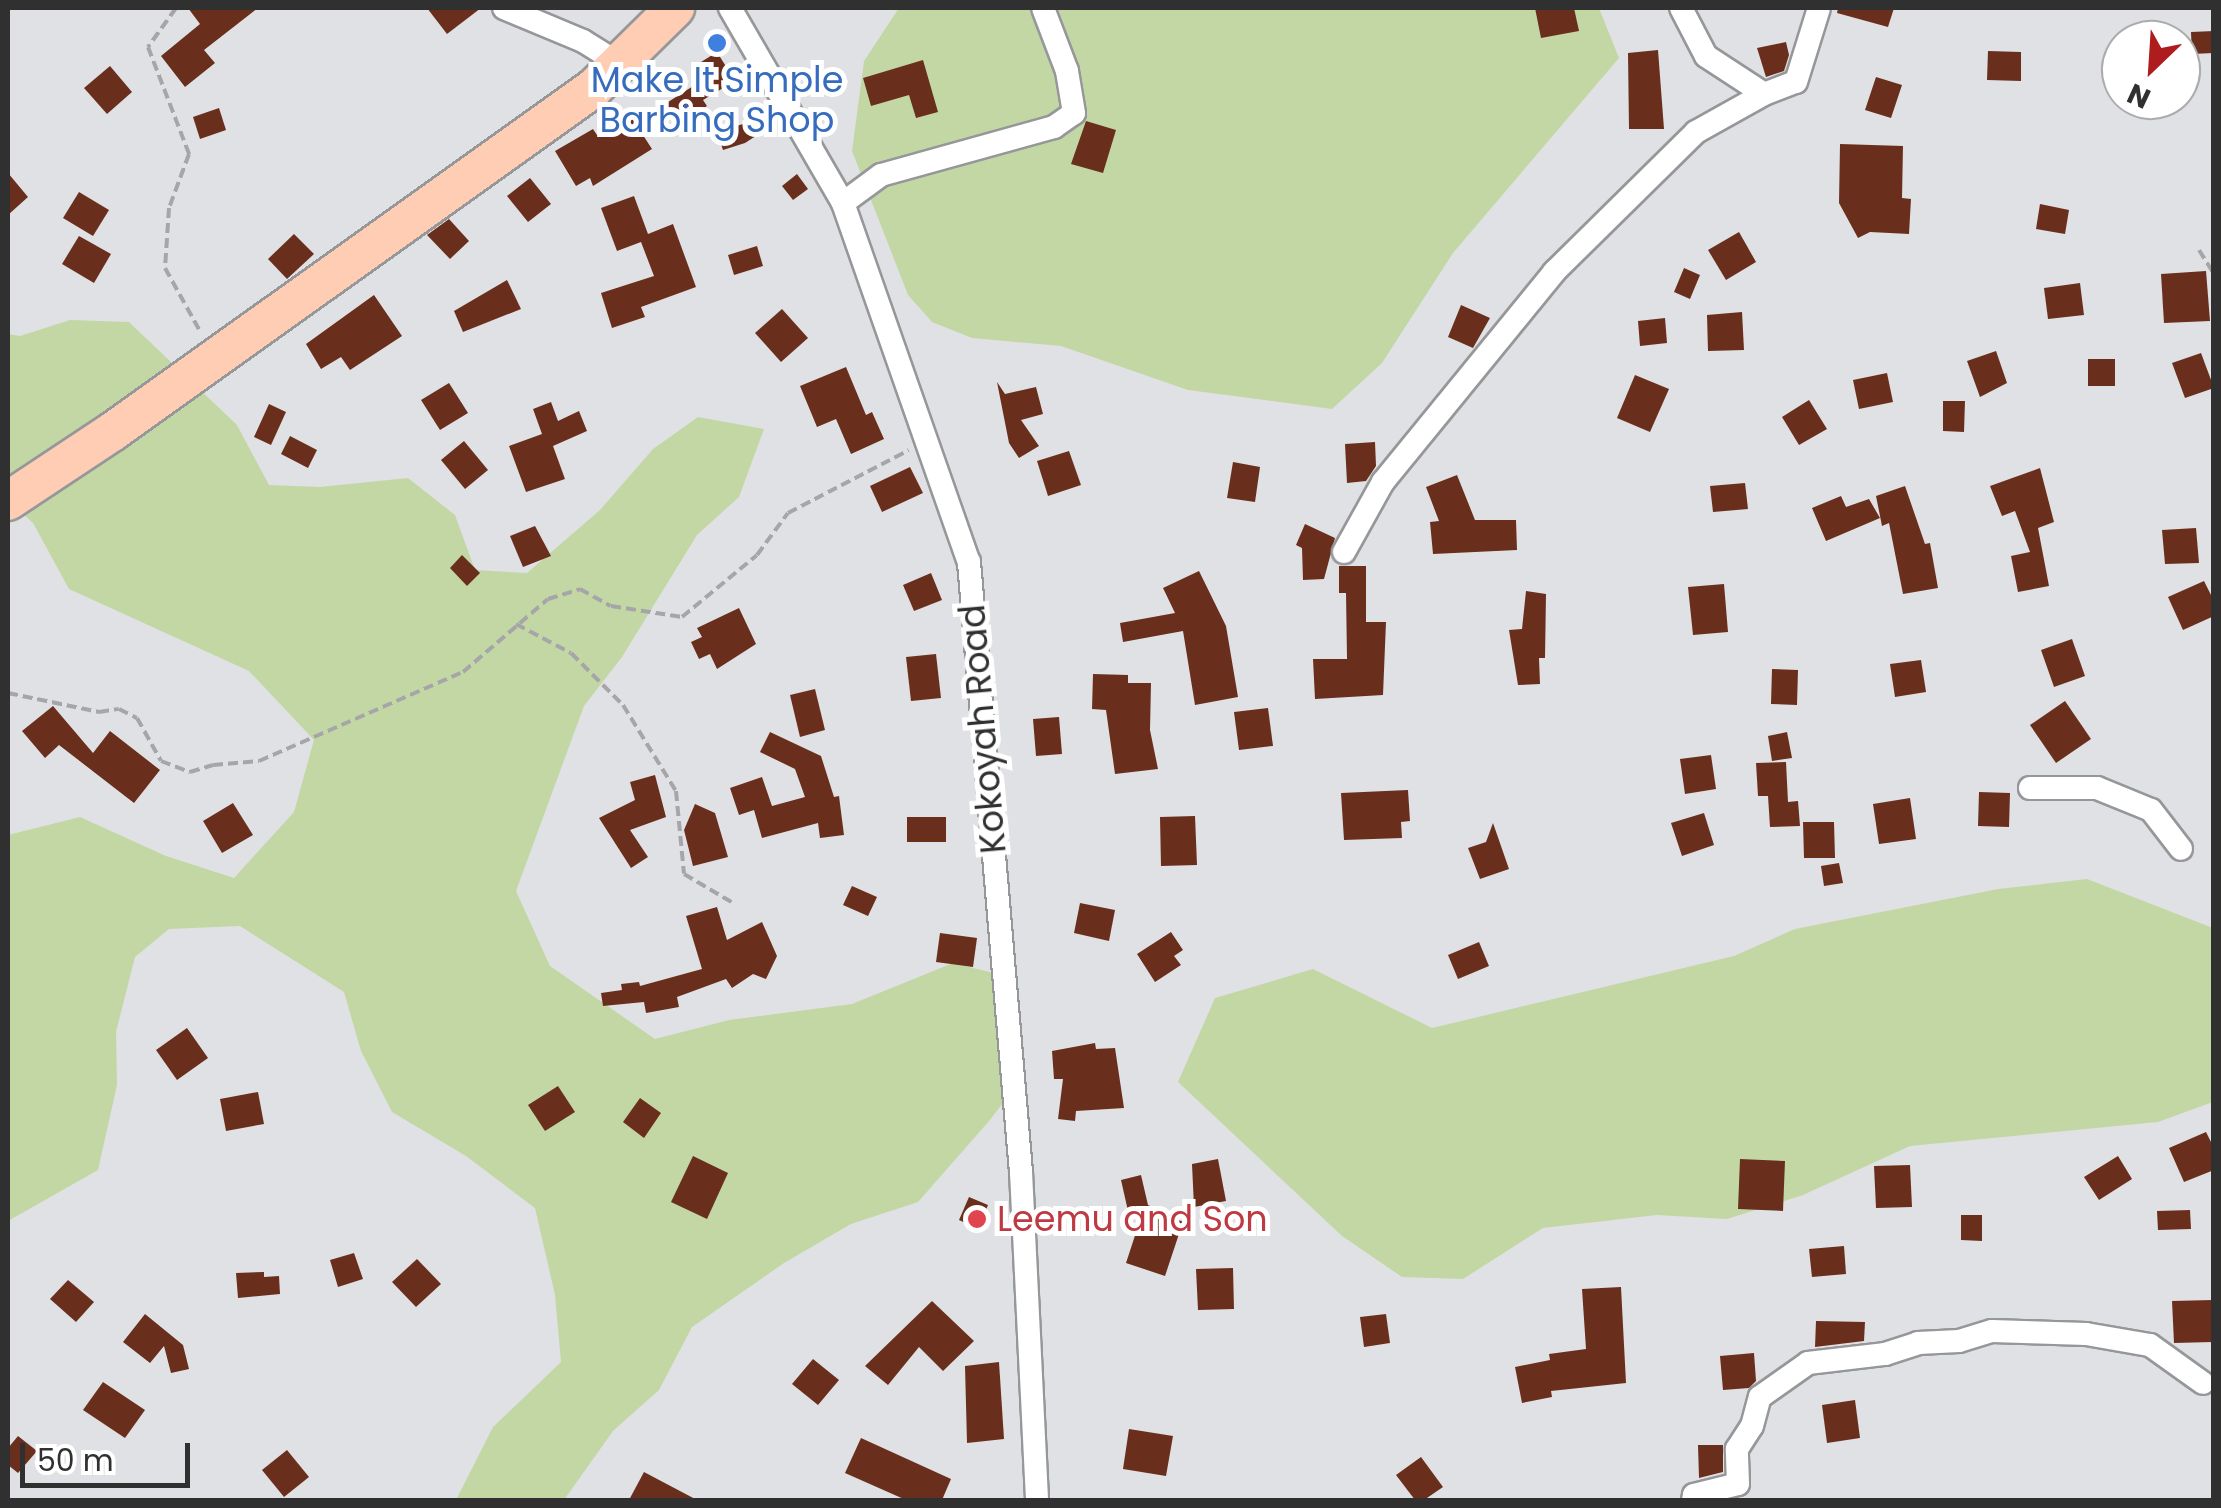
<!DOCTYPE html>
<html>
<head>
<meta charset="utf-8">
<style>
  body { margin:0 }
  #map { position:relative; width:2221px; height:1508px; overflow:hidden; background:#e0e1e4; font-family:Poppins,sans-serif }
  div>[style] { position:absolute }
  .green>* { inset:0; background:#c3d7a5 }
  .building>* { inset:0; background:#6a2f1c }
  .path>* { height:4px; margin-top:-2px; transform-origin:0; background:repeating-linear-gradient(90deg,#a6a6a9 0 10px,transparent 0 15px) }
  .roads { filter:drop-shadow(2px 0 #959799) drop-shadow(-2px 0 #959799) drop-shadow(0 2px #959799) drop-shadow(0 -2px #959799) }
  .street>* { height:22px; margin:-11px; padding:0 11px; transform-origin:11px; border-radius:11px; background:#fff }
  .primary>* { height:38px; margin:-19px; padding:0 19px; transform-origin:19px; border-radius:19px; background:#fecdb3 }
  .dots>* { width:28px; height:28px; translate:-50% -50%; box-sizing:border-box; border:5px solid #fff; border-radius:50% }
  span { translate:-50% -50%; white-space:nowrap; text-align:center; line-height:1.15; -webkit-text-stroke:10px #fff; paint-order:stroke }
  .shop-label { font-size:35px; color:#366cbe }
  .street-label { font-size:35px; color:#303031 }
  .health-label { font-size:35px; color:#be3a42 }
  .left { translate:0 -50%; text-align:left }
  .frame { position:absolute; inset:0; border:10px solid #303031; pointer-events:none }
  .north { position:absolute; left:2101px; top:20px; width:100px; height:100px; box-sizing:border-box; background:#fff; border:2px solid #acacad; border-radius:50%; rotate:205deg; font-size:28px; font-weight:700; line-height:40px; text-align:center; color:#303031 }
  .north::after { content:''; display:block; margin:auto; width:35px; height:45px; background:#ae1c1e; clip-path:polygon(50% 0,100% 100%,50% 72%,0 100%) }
  .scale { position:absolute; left:20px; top:1443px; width:170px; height:45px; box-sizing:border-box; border:5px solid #303031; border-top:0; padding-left:12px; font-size:30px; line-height:35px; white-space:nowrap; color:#303031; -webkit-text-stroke:8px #fff; paint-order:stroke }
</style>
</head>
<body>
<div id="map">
  <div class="green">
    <div style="clip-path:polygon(899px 8px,1599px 8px,1619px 58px,1453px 253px,1382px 363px,1332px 409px,1188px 390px,1061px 346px,972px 338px,932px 322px,908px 295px,852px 151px,864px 61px)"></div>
    <div style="clip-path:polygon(70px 320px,129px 322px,237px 425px,269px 485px,320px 487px,408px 478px,455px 515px,475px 570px,527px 573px,600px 510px,653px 449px,698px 417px,764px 429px,739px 497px,697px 535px,622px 657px,584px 706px,516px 891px,550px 966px,655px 1039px,729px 1020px,852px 1004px,953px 963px,1014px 978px,1018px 1083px,990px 1120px,918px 1202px,851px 1224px,784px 1263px,692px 1327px,659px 1390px,613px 1431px,564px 1500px,456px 1500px,493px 1427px,561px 1362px,555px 1295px,535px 1208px,466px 1156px,392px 1112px,361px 1051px,344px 992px,240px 926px,169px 929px,135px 957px,116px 1032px,117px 1085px,98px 1170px,8px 1221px,8px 835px,80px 817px,166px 856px,234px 878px,294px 812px,314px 740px,249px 671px,69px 589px,33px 523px,8px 500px,8px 334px,20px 336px)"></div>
    <div style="clip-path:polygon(2087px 879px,2213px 928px,2213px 1102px,2158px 1122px,1910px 1146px,1803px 1195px,1727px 1219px,1657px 1215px,1543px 1228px,1463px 1279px,1402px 1277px,1342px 1236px,1178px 1082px,1215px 998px,1313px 969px,1432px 1028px,1734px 956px,1795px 929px,1998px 889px)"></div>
  </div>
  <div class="building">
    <div style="clip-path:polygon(188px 8px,258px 8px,204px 50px,215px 63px,185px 87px,161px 56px,200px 24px)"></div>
    <div style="clip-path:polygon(427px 8px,481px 8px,447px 34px)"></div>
    <div style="clip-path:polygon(1535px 8px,1574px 8px,1579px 31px,1541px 38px)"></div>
    <div style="clip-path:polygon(1838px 8px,1894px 8px,1888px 27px,1837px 13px)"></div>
    <div style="clip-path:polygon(2214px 31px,2214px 53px,2192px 54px,2191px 32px)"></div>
    <div style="clip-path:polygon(1786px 42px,1789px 55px,1784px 71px,1766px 77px,1757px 48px)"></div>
    <div style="clip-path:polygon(1658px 50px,1664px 129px,1629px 129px,1628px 53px)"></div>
    <div style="clip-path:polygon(1988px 51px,2021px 52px,2021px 81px,1987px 80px)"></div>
    <div style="clip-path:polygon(717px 52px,735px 81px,703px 100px,707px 106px,679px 124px,665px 104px,701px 81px,693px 67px)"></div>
    <div style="clip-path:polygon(923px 60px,938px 112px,916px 118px,909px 95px,871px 106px,863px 78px)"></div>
    <div style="clip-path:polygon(110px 66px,132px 92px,107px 114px,84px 88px)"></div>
    <div style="clip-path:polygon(1876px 77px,1902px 85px,1891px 118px,1865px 110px)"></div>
    <div style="clip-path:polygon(219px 108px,226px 130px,200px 139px,193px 117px)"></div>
    <div style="clip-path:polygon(630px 115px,652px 149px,593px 186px,590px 178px,576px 186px,555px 151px,593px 129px,597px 135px)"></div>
    <div style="clip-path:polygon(772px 115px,776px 123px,745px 143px,723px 150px,717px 132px)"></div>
    <div style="clip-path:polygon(1086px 121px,1116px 130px,1103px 173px,1071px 164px)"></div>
    <div style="clip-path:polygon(1840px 144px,1903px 146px,1902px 198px,1911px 199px,1909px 234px,1870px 232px,1858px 238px,1839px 203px)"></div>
    <div style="clip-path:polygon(8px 173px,28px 197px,8px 215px)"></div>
    <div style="clip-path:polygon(797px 174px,808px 189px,793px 200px,782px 186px)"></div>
    <div style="clip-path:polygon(530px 178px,551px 204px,528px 222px,507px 196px)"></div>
    <div style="clip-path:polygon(79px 192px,109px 210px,93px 236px,63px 218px)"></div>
    <div style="clip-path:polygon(634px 196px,648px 234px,673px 224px,696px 287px,641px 307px,645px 317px,612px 328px,601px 293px,654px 276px,641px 242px,617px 251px,601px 208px)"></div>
    <div style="clip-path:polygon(2040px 204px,2069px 210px,2065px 234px,2036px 229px)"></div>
    <div style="clip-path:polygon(449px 219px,469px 241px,450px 259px,427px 235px)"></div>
    <div style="clip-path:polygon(1739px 232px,1756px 262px,1726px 280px,1708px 250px)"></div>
    <div style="clip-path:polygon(294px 234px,314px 254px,287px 279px,268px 259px)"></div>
    <div style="clip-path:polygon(79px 236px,111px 254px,94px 283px,62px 264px)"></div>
    <div style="clip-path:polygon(757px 246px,763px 266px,734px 275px,728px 255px)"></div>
    <div style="clip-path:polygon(1684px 268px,1700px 275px,1690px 299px,1674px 292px)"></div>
    <div style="clip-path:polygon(2206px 271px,2210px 321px,2164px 323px,2161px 274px)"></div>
    <div style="clip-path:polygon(507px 280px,521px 309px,463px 332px,454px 311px)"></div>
    <div style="clip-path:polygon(2080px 283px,2084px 315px,2048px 319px,2044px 288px)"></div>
    <div style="clip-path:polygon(374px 295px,402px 336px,350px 370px,341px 357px,321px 369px,306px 344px)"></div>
    <div style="clip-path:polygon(1461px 305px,1490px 318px,1473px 348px,1448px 337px)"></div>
    <div style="clip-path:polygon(782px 309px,808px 338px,781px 362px,755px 333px)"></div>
    <div style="clip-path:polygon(1742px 312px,1744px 350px,1708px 351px,1707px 315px)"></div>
    <div style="clip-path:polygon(1665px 318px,1667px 343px,1640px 346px,1638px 321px)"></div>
    <div style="clip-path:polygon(1996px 351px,2007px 383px,1980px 397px,1967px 361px)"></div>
    <div style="clip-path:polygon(2201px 353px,2214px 388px,2185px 398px,2172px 363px)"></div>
    <div style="clip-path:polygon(2088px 359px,2115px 359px,2115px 386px,2088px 386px)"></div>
    <div style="clip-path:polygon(846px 367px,866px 415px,872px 412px,884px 439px,851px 454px,836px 419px,817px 427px,800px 386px)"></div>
    <div style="clip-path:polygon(1887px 373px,1893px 402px,1859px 409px,1853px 380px)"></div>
    <div style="clip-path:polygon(1635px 375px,1669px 389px,1650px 432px,1617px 418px)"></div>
    <div style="clip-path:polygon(997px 382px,1005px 394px,1036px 387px,1043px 414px,1021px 420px,1039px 446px,1019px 458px,1009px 443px)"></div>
    <div style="clip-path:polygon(449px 383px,468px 413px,440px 430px,421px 400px)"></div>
    <div style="clip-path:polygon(1809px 400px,1827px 429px,1799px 445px,1782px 417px)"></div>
    <div style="clip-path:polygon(1943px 401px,1965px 401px,1964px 432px,1943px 431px)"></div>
    <div style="clip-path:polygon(551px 402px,558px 421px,579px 411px,587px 431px,553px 446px,565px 479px,526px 492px,509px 446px,542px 434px,533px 409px)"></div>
    <div style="clip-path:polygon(269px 404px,286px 412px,271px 445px,254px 437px)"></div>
    <div style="clip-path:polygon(290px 436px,317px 450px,308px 468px,281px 454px)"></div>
    <div style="clip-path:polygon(464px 441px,488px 470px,465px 489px,441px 460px)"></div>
    <div style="clip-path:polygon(1375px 442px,1376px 466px,1366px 481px,1347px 483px,1345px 444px)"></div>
    <div style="clip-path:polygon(1069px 451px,1081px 485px,1048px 496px,1037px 461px)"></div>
    <div style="clip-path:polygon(1233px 462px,1260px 467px,1255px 502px,1227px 498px)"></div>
    <div style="clip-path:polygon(910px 467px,923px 493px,882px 512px,870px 486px)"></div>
    <div style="clip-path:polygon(2040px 468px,2054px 522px,2038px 528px,2049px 586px,2018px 592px,2011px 556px,2030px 552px,2015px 511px,2002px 516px,1990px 486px)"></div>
    <div style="clip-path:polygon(1457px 475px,1475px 520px,1516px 520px,1517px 550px,1433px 554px,1430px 522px,1439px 521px,1426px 487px)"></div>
    <div style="clip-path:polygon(1745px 483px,1748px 509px,1713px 512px,1710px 486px)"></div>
    <div style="clip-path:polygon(1905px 486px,1925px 544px,1930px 543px,1938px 588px,1903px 594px,1889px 523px,1882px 526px,1876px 496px)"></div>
    <div style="clip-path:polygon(1841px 496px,1846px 507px,1869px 499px,1880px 518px,1826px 541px,1812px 508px)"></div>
    <div style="clip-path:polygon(1305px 524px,1335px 538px,1324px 579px,1303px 580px,1302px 548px,1296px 545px)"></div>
    <div style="clip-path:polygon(535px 526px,551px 556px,523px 567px,510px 536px)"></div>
    <div style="clip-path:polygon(2196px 528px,2199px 563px,2165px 564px,2162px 530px)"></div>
    <div style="clip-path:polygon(462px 555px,480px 573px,467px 586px,450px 568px)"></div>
    <div style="clip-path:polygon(1339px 566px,1366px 566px,1366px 622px,1386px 622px,1383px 695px,1315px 699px,1313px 659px,1347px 659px,1346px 593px,1339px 593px)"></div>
    <div style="clip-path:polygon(1199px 571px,1226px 626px,1238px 697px,1195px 705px,1183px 631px,1123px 642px,1120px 623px,1175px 613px,1163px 588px)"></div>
    <div style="clip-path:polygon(931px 573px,942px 600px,914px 611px,903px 585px)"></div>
    <div style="clip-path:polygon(2204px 581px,2214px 601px,2214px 616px,2183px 630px,2168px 597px)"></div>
    <div style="clip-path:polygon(1724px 584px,1728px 632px,1693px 635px,1688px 587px)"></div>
    <div style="clip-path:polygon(1526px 591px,1546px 594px,1545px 658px,1539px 658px,1540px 684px,1518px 685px,1509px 630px,1522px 629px)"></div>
    <div style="clip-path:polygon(739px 608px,756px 644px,717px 669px,710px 654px,699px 659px,691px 642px,702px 637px,697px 628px)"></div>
    <div style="clip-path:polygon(2072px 639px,2085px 676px,2054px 687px,2041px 650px)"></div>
    <div style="clip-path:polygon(936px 654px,941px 698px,911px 701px,906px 657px)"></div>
    <div style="clip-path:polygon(1921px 660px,1926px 692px,1895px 697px,1890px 664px)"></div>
    <div style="clip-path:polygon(1772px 669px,1798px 670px,1797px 705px,1771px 704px)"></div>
    <div style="clip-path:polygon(1093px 674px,1128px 675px,1128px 683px,1151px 683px,1150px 730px,1158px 769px,1115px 774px,1106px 710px,1092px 709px)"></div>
    <div style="clip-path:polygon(815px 689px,825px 730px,800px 737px,790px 695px)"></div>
    <div style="clip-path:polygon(2065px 701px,2091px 739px,2056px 763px,2030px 725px)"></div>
    <div style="clip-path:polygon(53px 706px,93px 753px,110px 731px,160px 770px,134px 803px,59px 745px,45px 758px,22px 731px)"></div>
    <div style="clip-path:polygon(1268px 708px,1273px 746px,1239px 750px,1234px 712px)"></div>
    <div style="clip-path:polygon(1059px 717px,1062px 754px,1036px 756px,1033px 719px)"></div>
    <div style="clip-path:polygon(770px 732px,821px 756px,834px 797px,839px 796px,844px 835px,820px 838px,818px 823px,762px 838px,754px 810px,739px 815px,730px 788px,762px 777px,772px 806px,805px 797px,795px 769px,760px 752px)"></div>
    <div style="clip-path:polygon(1787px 732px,1792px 758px,1772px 761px,1768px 736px)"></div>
    <div style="clip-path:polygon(1711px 755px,1716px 789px,1685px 794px,1680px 759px)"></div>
    <div style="clip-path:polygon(1786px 762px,1788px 802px,1798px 801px,1800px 826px,1770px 827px,1768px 796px,1758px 796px,1756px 763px)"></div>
    <div style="clip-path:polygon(655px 775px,666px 817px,630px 830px,648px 857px,631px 868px,599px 818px,635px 800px,630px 782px)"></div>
    <div style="clip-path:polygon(1408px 790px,1410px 821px,1401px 822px,1402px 838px,1344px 840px,1341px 793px)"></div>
    <div style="clip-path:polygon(1979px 792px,2010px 793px,2009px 827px,1978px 826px)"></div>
    <div style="clip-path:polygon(1910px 798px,1916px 839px,1879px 844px,1873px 804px)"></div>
    <div style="clip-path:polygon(233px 803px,253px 835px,222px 853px,203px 821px)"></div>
    <div style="clip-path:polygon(695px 804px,715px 813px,728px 857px,693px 866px,684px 830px)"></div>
    <div style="clip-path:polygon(1704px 813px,1714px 845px,1682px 856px,1671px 823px)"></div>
    <div style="clip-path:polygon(1195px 816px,1197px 865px,1161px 866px,1160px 817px)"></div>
    <div style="clip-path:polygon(907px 817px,946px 817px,946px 842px,907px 842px)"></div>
    <div style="clip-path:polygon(1803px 822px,1834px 822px,1835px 858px,1804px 858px)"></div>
    <div style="clip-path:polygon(1493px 823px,1509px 869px,1480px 879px,1468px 848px,1486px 842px)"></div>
    <div style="clip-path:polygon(1839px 863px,1843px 883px,1824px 886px,1821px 866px)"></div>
    <div style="clip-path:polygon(852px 886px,877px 897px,868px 916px,843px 905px)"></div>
    <div style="clip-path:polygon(1080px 903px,1115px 910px,1109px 941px,1074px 933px)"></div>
    <div style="clip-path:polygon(717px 907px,727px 940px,762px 922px,777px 956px,766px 979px,753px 974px,732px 988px,726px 979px,677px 997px,679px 1007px,646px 1013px,644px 1002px,603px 1006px,601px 993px,622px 990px,621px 984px,639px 982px,640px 986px,702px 969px,686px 916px)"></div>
    <div style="clip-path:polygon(1171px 932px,1183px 950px,1174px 956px,1181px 965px,1155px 982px,1137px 954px)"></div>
    <div style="clip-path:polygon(940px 933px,977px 938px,973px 967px,936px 962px)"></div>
    <div style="clip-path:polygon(1479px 942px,1489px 966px,1458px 979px,1448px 955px)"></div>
    <div style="clip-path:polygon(187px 1028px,208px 1058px,177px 1080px,156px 1050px)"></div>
    <div style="clip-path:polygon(1095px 1043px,1096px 1049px,1115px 1048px,1124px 1108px,1076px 1111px,1075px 1121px,1058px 1119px,1063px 1079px,1054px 1079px,1052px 1051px)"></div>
    <div style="clip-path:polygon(558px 1086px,575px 1112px,545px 1131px,528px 1105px)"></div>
    <div style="clip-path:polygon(258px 1092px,264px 1124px,226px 1131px,220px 1099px)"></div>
    <div style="clip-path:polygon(640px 1098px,661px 1113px,644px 1138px,623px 1122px)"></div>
    <div style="clip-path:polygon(2206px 1132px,2214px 1148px,2214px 1170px,2184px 1182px,2169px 1148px)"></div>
    <div style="clip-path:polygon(693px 1156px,728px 1173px,707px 1219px,671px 1202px)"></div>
    <div style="clip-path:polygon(2118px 1156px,2132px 1179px,2099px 1200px,2084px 1177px)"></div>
    <div style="clip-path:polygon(1218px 1159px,1226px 1201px,1194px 1207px,1192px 1164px)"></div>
    <div style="clip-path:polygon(1740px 1159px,1785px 1161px,1783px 1211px,1738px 1209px)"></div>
    <div style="clip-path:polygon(1910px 1165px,1912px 1207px,1876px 1208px,1874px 1166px)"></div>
    <div style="clip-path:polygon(1141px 1175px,1148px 1205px,1183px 1222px,1165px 1276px,1126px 1263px,1144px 1208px,1128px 1211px,1121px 1180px)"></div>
    <div style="clip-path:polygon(969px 1197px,988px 1205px,978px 1229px,959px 1220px)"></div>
    <div style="clip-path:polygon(2190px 1210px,2191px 1229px,2158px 1230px,2157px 1211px)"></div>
    <div style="clip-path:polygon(1961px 1215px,1982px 1215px,1982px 1241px,1961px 1240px)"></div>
    <div style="clip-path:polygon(1844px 1246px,1846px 1274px,1812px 1277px,1809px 1249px)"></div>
    <div style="clip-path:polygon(354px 1253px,363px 1279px,338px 1287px,330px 1260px)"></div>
    <div style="clip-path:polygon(417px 1259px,441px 1284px,416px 1307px,392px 1282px)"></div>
    <div style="clip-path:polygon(1233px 1268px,1234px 1309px,1198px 1310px,1196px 1269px)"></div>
    <div style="clip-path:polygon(264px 1272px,264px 1277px,279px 1276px,280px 1294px,238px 1298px,236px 1273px)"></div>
    <div style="clip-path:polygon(68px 1280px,94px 1302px,76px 1322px,50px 1299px)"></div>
    <div style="clip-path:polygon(1621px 1287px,1626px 1383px,1551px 1391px,1552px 1397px,1522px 1403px,1515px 1367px,1550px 1360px,1549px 1354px,1586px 1349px,1582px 1289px)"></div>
    <div style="clip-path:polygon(2212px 1300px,2213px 1342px,2174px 1343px,2172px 1301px)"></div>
    <div style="clip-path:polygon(932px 1301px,974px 1341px,943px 1371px,919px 1347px,888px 1385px,865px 1366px)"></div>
    <div style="clip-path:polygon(145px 1314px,183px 1345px,189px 1369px,171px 1373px,164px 1346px,150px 1363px,123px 1342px)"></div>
    <div style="clip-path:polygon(1386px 1314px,1390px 1343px,1364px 1347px,1360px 1317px)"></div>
    <div style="clip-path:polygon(1816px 1321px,1865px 1322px,1864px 1341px,1815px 1347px)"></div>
    <div style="clip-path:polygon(1754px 1353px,1756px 1381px,1749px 1388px,1723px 1390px,1720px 1356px)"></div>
    <div style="clip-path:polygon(813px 1359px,839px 1380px,818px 1405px,792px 1384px)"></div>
    <div style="clip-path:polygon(999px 1362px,1004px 1439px,967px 1443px,965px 1366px)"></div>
    <div style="clip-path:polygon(103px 1382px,145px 1410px,125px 1438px,83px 1410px)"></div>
    <div style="clip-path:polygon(1855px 1400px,1860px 1438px,1827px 1443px,1822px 1405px)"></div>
    <div style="clip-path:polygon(1129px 1429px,1173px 1436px,1166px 1476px,1123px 1469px)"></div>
    <div style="clip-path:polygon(18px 1436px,37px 1451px,18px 1473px,8px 1465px,8px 1448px)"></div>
    <div style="clip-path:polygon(861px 1438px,951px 1479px,942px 1500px,906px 1500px,845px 1473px)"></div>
    <div style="clip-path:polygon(1698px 1445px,1723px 1445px,1723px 1472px,1699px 1478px)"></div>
    <div style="clip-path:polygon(287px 1450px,309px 1477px,284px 1497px,262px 1470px)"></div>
    <div style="clip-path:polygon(1421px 1457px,1443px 1487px,1424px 1500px,1415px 1500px,1396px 1475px)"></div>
    <div style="clip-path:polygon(644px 1472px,697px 1500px,629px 1500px)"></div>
  </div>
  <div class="path">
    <div style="left:176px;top:8px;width:48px;rotate:125.7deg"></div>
    <div style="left:148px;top:47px;width:115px;rotate:69deg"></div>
    <div style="left:189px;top:154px;width:58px;rotate:110.3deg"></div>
    <div style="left:169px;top:208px;width:60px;rotate:93.8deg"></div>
    <div style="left:165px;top:268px;width:74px;rotate:61deg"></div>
    <div style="left:2199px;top:250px;width:28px;rotate:58deg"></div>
    <div style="left:516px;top:624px;width:62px;rotate:27.8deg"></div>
    <div style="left:571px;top:653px;width:74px;rotate:45deg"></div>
    <div style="left:623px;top:705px;width:101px;rotate:58.4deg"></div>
    <div style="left:676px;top:791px;width:83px;rotate:84.5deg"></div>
    <div style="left:684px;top:874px;width:59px;rotate:30.5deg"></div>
    <div style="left:8px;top:693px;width:93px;rotate:11.8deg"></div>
    <div style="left:99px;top:712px;width:20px;rotate:-9deg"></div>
    <div style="left:119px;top:709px;width:20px;rotate:27deg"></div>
    <div style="left:137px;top:718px;width:49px;rotate:60.8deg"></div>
    <div style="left:161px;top:761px;width:31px;rotate:21deg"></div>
    <div style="left:190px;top:772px;width:24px;rotate:-17deg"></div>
    <div style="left:213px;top:765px;width:46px;rotate:-5deg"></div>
    <div style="left:259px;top:761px;width:223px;rotate:-23.6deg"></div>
    <div style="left:463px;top:672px;width:112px;rotate:-40.7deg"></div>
    <div style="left:548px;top:599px;width:34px;rotate:-17deg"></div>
    <div style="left:580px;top:589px;width:35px;rotate:29deg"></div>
    <div style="left:611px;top:606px;width:72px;rotate:8.8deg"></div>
    <div style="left:682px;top:617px;width:97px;rotate:-39.6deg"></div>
    <div style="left:757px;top:555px;width:52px;rotate:-53.6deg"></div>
    <div style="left:788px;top:513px;width:136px;rotate:-27.5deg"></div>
  </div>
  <div class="roads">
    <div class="street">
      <div style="left:504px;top:8px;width:86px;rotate:22.7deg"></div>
      <div style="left:583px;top:41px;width:44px;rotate:31.9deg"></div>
      <div style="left:730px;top:8px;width:225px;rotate:59.9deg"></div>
      <div style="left:843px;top:203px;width:380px;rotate:70.7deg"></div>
      <div style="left:969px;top:562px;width:612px;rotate:85.13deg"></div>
      <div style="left:1021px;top:1172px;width:328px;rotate:87.2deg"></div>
      <div style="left:1681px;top:8px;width:54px;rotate:62.5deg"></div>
      <div style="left:1706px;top:56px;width:69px;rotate:33.2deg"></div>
      <div style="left:1764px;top:94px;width:34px;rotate:-21deg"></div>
      <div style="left:1796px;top:82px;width:77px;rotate:-72.7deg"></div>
      <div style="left:843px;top:203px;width:47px;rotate:-36.4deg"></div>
      <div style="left:881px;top:175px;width:180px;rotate:-15.5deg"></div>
      <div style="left:1054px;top:127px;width:24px;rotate:-35deg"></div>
      <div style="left:1074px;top:113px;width:43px;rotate:-99.5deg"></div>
      <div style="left:1067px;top:71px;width:67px;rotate:-110.9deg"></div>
      <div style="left:1344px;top:552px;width:80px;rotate:-60.9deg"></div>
      <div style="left:1383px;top:482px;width:271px;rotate:-50.8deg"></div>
      <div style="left:1554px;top:272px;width:199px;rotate:-44.6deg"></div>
      <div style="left:1696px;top:132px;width:78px;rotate:-29.2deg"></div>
      <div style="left:2030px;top:788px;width:67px"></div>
      <div style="left:2097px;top:788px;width:58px;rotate:22.2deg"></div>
      <div style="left:2151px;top:810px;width:49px;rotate:52.4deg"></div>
      <div style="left:1693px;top:1500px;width:5px;rotate:-79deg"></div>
      <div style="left:1694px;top:1495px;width:45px;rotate:-14deg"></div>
      <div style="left:1738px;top:1484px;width:35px;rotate:-92deg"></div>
      <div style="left:1737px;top:1449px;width:27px;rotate:-57deg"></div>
      <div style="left:1752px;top:1426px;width:30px;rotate:-75deg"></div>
      <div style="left:1760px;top:1397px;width:59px;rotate:-35.3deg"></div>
      <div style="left:1808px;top:1363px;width:78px;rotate:-6.7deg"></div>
      <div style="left:1885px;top:1354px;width:35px;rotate:-18deg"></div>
      <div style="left:1918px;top:1343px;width:41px;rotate:-2.8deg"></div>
      <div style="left:1959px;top:1341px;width:34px;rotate:-17deg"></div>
      <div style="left:1992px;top:1331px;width:94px;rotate:1.8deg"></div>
      <div style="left:2086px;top:1334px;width:65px;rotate:9.8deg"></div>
      <div style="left:2150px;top:1345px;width:65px;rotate:35.6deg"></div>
    </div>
    <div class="primary">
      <div style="left:8px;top:501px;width:125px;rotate:-33.6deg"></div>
      <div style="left:112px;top:432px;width:592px;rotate:-35.52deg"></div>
      <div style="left:594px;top:88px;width:114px;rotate:-44.6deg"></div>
    </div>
  </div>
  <div class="dots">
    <div style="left:717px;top:43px;background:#3f7fe0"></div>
    <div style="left:977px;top:1219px;background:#e0444e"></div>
  </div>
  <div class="shop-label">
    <span style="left:717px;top:100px">Make It Simple<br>Barbing Shop</span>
  </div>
  <div class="street-label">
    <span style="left:983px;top:729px;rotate:-95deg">Kokoyah Road</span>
  </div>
  <div class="health-label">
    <span class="left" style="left:997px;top:1219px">Leemu and Son</span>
  </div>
  <div class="frame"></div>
  <div class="north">N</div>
  <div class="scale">50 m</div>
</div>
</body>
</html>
